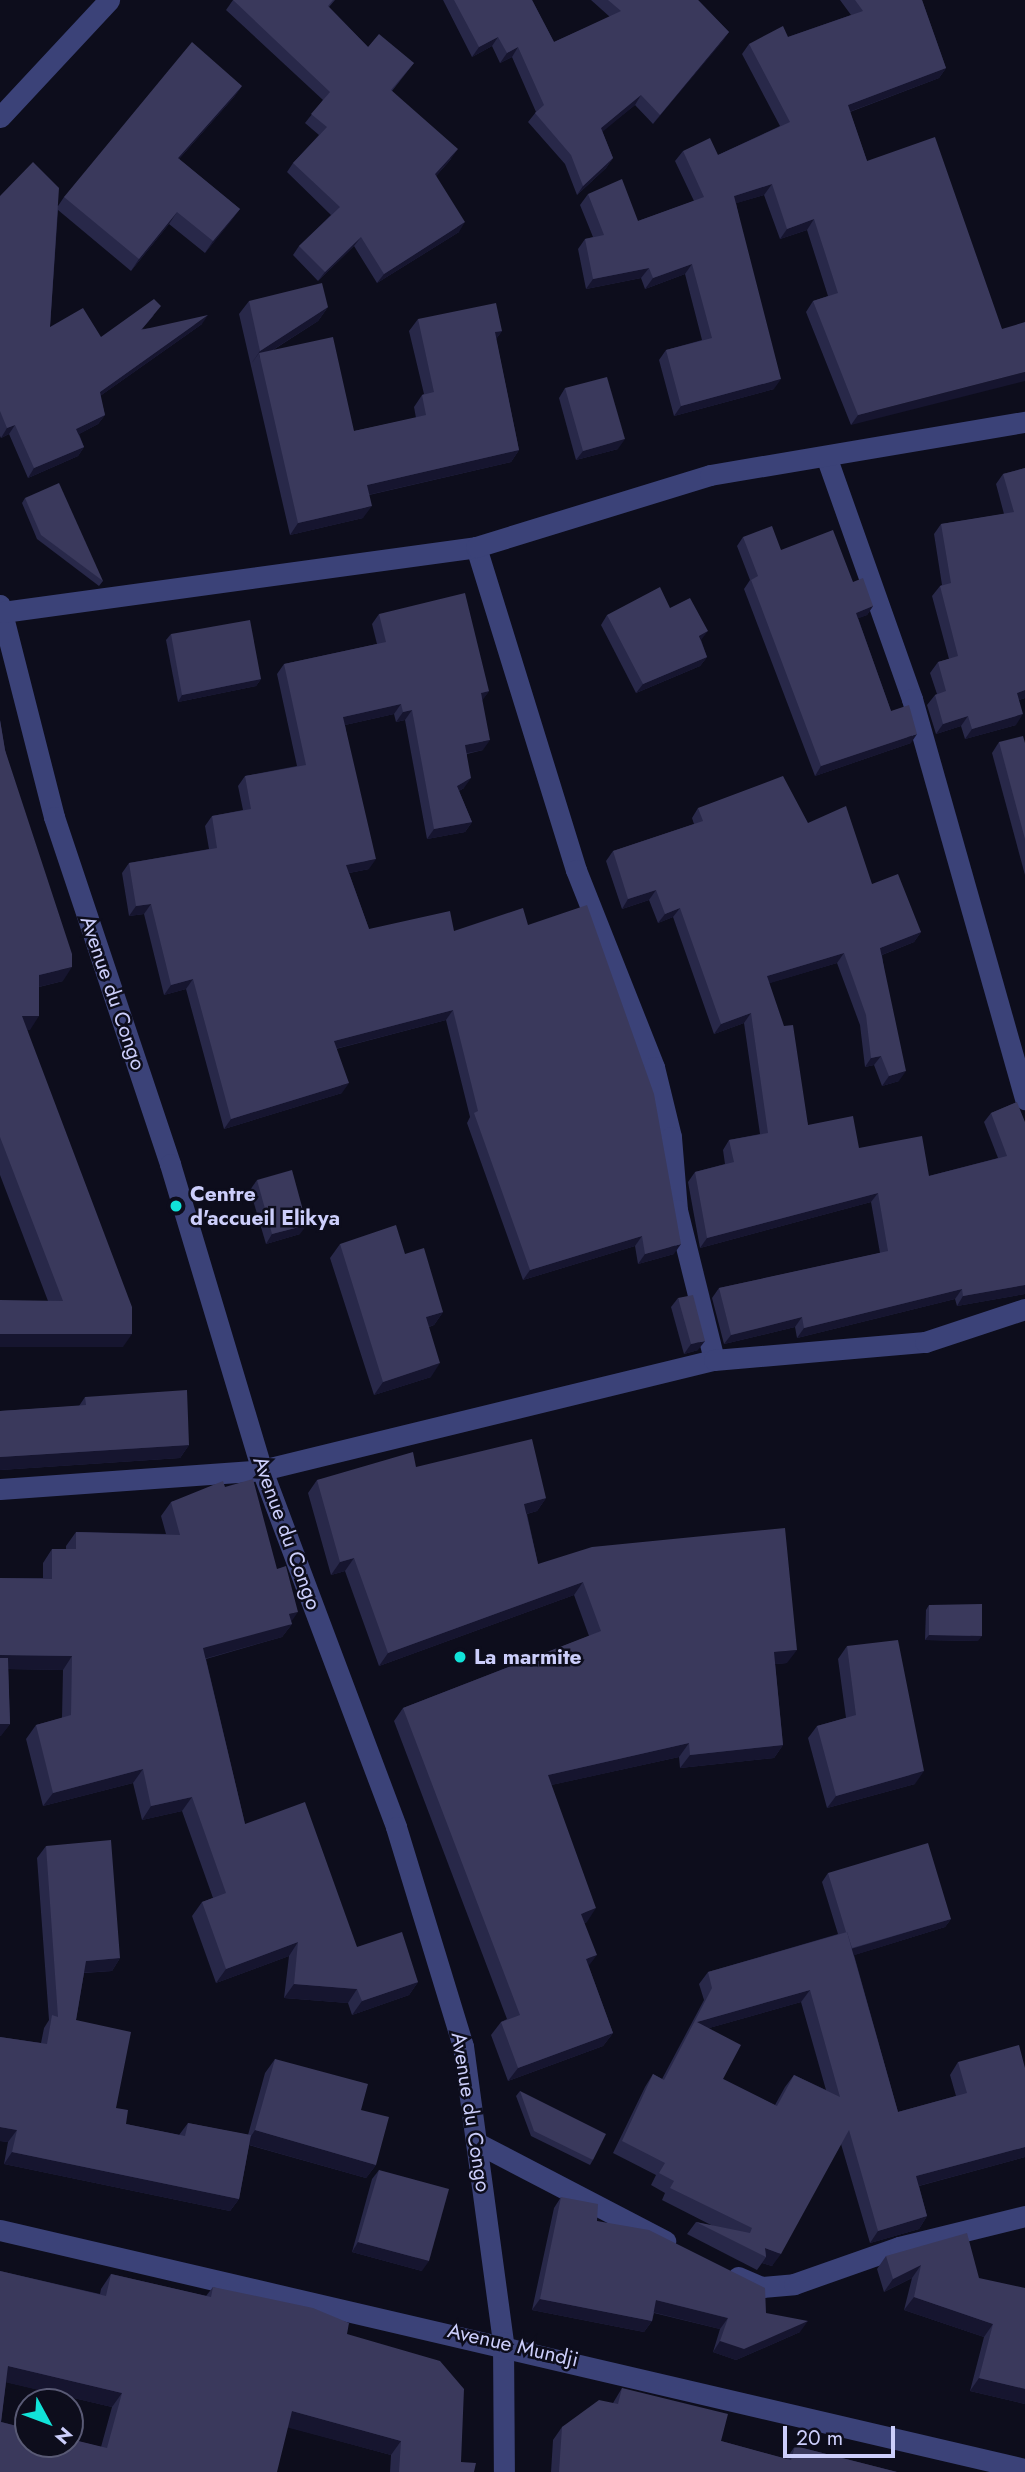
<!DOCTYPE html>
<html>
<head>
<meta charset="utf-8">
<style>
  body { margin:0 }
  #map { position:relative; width:1025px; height:2472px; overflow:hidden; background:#0d0d1c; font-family:Jost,sans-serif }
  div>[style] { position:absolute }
  .minor>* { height:21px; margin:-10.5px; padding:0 10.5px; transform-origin:10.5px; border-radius:10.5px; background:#3b4278 }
  .wall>* { inset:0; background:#282849 }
  .shaded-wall>* { inset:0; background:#16152f }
  .building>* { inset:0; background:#3a395c }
  .dots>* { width:19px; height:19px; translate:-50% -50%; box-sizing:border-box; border:4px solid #0d0d1c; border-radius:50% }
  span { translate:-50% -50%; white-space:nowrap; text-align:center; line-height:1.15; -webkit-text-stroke:5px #0d0d1c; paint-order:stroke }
  .street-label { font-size:21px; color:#cccefb }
  .poi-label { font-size:21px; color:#cccefb; font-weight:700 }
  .left { translate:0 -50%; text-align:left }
  .north { position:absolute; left:14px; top:2388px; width:70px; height:70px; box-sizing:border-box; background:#0d0d1c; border:2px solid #595a75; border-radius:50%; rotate:131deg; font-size:19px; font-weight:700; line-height:28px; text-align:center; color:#cccefb }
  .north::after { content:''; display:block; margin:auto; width:24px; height:32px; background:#11e3d9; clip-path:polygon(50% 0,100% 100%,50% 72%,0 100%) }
  .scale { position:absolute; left:783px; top:2426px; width:112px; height:32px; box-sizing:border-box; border:4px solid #cccefb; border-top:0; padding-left:9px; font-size:21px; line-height:24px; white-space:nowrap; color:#cccefb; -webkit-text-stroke:5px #0d0d1c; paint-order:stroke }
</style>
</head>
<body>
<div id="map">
  <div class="minor">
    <div style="left:0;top:117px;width:160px;rotate:-47deg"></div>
    <div style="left:826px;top:456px;width:258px;rotate:70.5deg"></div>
    <div style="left:912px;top:699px;width:416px;rotate:74.2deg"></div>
    <div style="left:476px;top:547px;width:338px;rotate:72.8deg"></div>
    <div style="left:576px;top:870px;width:212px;rotate:68.4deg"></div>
    <div style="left:654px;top:1067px;width:72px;rotate:76.3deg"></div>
    <div style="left:671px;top:1137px;width:73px;rotate:85.3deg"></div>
    <div style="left:677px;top:1210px;width:154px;rotate:76.1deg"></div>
    <div style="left:0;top:605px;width:219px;rotate:75.7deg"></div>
    <div style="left:54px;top:817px;width:366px;rotate:71.5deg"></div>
    <div style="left:170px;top:1164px;width:320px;rotate:73.3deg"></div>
    <div style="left:262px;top:1470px;width:381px;rotate:69.4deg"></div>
    <div style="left:396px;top:1827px;width:229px;rotate:73deg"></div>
    <div style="left:463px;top:2046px;width:299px;rotate:82.3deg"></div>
    <div style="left:503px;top:2342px;width:130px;rotate:89.6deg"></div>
    <div style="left:3px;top:612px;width:477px;rotate:-7.8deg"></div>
    <div style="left:476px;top:547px;width:245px;rotate:-17.1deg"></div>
    <div style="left:710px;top:475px;width:319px;rotate:-9.6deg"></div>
    <div style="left:0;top:1489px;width:263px;rotate:-4.1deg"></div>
    <div style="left:262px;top:1470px;width:465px;rotate:-13.7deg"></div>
    <div style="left:714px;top:1360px;width:212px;rotate:-4.9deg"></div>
    <div style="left:925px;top:1342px;width:105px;rotate:-18.3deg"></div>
    <div style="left:479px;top:2144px;width:210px;rotate:27.5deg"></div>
    <div style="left:0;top:2230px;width:1052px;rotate:13.13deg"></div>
    <div style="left:738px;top:2277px;width:26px;rotate:23deg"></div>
    <div style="left:762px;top:2287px;width:32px;rotate:-5deg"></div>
    <div style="left:794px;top:2284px;width:111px;rotate:-19.4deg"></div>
    <div style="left:899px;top:2247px;width:130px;rotate:-13.8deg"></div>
  </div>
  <div class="wall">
    <div style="clip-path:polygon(233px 0,335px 0,329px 7px,368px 47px,414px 63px,392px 91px,451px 159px,436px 176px,459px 232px,377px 283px,354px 246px,318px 281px,293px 255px,299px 246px,331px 215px,287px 172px,293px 163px,319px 135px,305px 123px,323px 100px,226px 10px)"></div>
    <div style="clip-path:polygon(443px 0,532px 0,554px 42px,610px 17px,591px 0,698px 0,729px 32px,653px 124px,635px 105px,602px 131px,613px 158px,606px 168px,577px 195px,565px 164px,528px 122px,536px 112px,512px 57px,500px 63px,492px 46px,472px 57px)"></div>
    <div style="clip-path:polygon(840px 0,922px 0,946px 68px,939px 78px,850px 112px,867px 161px,1002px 329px,851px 425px,806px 312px,813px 301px,828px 296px,807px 230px,780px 239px,764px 195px,736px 203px,774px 389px,674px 416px,659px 360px,666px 350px,702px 340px,685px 274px,645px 289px,641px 278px,586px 289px,578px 249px,585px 239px,593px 237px,580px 205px,588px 194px,638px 221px,694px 201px,675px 161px,683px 151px,718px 155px,780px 126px,742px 54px,749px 44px,788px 37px,851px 15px)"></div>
    <div style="clip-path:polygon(242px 86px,234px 97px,179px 159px,240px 209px,205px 253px,169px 224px,131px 271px,58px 210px,50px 327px,101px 337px,154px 315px,142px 329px,202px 324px,100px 396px,105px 415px,98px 424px,79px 434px,84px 447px,78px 456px,28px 478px,9px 434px,1px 438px,0 436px,0 196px,58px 206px,64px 197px)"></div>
    <div style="clip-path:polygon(249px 301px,328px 307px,318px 321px,273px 350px,354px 431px,416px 418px,414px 407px,422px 395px,424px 394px,409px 331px,418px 319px,502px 331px,496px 339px,519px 450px,511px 462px,369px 495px,363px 518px,290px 535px,239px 314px)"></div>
    <div style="clip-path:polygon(565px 388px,618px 449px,576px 460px,559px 398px)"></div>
    <div style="clip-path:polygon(1025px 468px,1025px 698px,1019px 700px,1016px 725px,965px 739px,961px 726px,936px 734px,927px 705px,935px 695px,937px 694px,930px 673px,938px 662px,949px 659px,932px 596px,940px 586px,942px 585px,934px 534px,941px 524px,1004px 514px,996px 484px,1003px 474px)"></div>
    <div style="clip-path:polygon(25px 498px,103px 581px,99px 586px,37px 539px,22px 503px)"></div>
    <div style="clip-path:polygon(743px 537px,781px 550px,853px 582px,873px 606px,867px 615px,858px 618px,891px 711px,911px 743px,815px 776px,744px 589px,750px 580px,737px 546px)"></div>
    <div style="clip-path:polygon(670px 608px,701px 640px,707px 657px,700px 666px,636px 693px,601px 625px,607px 615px)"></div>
    <div style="clip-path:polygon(379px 614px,489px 691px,482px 700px,483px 750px,467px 754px,464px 788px,459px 791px,472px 822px,465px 832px,427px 839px,405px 720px,396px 722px,394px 714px,345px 725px,369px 869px,349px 873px,369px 929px,454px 931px,528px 925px,674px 1254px,638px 1264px,635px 1246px,523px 1280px,467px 1123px,470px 1117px,446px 1020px,336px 1049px,342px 1093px,224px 1129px,186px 989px,164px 995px,144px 914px,129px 916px,122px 873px,129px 863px,209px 849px,205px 826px,212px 816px,243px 810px,238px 786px,245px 776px,297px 766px,277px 674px,284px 664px,377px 644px,372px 624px)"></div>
    <div style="clip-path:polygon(171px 634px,261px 679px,256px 686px,178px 702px,166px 640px)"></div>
    <div style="clip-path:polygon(0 720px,5px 750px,63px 981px,39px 987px,30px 1030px,27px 1030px,123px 1347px,48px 1301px,0 1175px)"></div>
    <div style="clip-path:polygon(999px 742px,1025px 743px,1025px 875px,992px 753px)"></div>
    <div style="clip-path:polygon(698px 808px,808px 823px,921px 932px,914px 942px,882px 955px,899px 1081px,882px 1086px,874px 1065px,865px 1067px,860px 1025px,837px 963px,769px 983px,808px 1125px,859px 1148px,929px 1176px,998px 1158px,984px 1122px,991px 1113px,1017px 1102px,1025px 1294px,957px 1306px,955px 1299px,797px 1338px,795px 1327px,724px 1344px,712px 1298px,719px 1288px,880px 1253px,871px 1202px,700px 1248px,688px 1182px,695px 1172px,725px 1164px,723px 1150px,729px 1140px,760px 1134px,744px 1023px,714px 1034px,673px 917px,658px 923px,649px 900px,622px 909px,606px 861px,613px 851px,694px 824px,692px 818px)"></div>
    <div style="clip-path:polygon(257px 1180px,300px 1234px,266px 1244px,250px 1190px)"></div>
    <div style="clip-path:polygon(340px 1244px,405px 1254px,443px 1312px,434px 1325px,429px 1327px,431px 1377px,374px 1395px,330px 1258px)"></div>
    <div style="clip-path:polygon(678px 1298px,698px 1350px,684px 1354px,671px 1307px)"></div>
    <div style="clip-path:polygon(85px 1397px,189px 1445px,180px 1458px,0 1470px,0 1411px,79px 1406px)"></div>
    <div style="clip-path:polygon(416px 1467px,546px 1498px,537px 1511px,527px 1514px,538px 1564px,787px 1663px,775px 1664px,783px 1745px,774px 1758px,680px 1768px,679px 1757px,551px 1785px,587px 1922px,584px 1923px,589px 1967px,613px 2033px,603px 2046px,508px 2081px,491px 2035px,501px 2022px,507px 2019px,394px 1721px,403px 1708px,589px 1636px,574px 1595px,379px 1666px,345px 1571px,331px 1575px,308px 1493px,317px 1480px)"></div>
    <div style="clip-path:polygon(225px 1487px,292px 1624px,282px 1637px,206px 1659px,245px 1824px,357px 1947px,418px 1982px,409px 1995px,352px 2015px,348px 2003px,284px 1998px,289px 1956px,216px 1983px,192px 1916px,202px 1902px,213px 1898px,182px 1811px,142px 1820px,133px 1783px,43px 1806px,26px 1739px,36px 1725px,62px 1718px,63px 1670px,8px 1669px,10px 1724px,0 1736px,0 1578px,43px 1578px,43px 1563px,52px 1549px,66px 1549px,66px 1546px,76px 1532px,166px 1534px,161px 1516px,171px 1502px)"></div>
    <div style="clip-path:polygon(929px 1605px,978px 1641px,925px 1640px,926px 1610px)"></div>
    <div style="clip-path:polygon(847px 1646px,915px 1784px,827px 1808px,808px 1738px,817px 1726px,846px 1718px,838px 1659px)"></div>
    <div style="clip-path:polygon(46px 1846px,120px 1958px,112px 1971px,84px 1973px,76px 2020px,116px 2108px,126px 2124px,179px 2135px,188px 2123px,248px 2135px,265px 2073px,275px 2059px,361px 2110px,376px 2165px,366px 2178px,249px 2145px,239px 2199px,230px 2211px,4px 2164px,8px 2142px,0 2141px,0 2037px,41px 2043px,44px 2028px,49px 2020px,37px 1858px)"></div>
    <div style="clip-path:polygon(evenodd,828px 1873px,951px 1919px,945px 1927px,854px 1955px,898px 2112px,956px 2096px,950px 2075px,958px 2062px,1025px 2068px,1025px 2157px,919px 2186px,927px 2216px,919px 2229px,870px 2243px,841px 2144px,772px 2266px,762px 2263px,757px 2270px,687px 2234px,696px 2222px,713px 2226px,662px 2200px,665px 2193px,651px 2185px,656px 2175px,613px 2153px,645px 2087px,653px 2074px,662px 2079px,704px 2000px,699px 1984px,708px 1972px,838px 1934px,822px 1882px,828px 1873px,801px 2002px,826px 2090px,794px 2075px,785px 2087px,775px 2105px,723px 2079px,709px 2028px,801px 2002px)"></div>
    <div style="clip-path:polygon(520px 2091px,593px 2160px,590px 2165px,531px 2136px,516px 2096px)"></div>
    <div style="clip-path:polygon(379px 2170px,422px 2271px,352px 2252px,372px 2179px)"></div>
    <div style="clip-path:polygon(561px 2197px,597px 2221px,800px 2332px,736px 2360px,713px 2352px,720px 2329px,654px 2313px,652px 2321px,644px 2332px,532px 2310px,554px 2208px)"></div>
    <div style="clip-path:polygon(886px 2256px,979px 2278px,1025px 2404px,970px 2391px,984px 2337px,904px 2310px,912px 2278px,884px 2292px,877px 2269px)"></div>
    <div style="clip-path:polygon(evenodd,0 2271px,100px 2294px,101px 2289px,111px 2274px,206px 2296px,213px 2287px,347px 2334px,461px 2462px,474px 2472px,390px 2472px,391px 2455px,288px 2427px,0 2472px,0 2271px,6px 2382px,112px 2407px,101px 2447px,1px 2422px,6px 2382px)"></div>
    <div style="clip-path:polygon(622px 2388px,721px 2441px,786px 2459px,795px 2446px,897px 2472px,551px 2472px,553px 2440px,562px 2427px,613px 2403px)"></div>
  </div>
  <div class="shaded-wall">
    <div style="clip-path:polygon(729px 32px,723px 41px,653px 124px,660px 115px)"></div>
    <div style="clip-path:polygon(498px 37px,492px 46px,472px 57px,479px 47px)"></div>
    <div style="clip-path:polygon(518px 47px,512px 57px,500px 63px,507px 53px)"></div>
    <div style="clip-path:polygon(946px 68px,939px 78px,841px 115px,848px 105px)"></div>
    <div style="clip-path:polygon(242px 86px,234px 97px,170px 169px,178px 158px)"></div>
    <div style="clip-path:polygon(641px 95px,635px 105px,595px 138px,601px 128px)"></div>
    <div style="clip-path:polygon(458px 149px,451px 159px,429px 184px,435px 174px)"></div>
    <div style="clip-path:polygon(613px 158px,606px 168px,577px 195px,583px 186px)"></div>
    <div style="clip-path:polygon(772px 184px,764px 195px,727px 206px,734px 196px)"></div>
    <div style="clip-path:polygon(240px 209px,232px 220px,205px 253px,213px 241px)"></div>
    <div style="clip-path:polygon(177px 212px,169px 224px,131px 271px,139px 259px)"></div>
    <div style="clip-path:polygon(814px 219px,807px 230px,780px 239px,787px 229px)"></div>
    <div style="clip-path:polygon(465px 222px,459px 232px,377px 283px,384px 274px)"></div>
    <div style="clip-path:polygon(361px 237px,354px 246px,318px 281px,325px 272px)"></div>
    <div style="clip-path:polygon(692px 264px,685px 274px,645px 289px,653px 278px)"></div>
    <div style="clip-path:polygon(649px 268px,641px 278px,586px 289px,593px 279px)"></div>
    <div style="clip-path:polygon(328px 307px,318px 321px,260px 358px,259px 353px,251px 364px,260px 351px)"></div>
    <div style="clip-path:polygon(208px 315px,202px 324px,93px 401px,100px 392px)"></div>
    <div style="clip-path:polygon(502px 331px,493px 343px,495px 332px)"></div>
    <div style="clip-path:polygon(1025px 372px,1025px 381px,851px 425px,858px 415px)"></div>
    <div style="clip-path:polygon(781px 379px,774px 389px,674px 416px,681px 406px)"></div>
    <div style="clip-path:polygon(105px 415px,98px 424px,70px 439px,76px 429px)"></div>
    <div style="clip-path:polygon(15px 425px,9px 434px,1px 438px,7px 428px)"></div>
    <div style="clip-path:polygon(625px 439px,618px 449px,576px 460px,583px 451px)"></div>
    <div style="clip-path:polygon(84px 447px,78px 456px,28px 478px,34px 468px)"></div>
    <div style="clip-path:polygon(519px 450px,511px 462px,359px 497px,367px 485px)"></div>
    <div style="clip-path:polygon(372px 506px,363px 518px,290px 535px,298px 523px)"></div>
    <div style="clip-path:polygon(873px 606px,867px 615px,849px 622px,856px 613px)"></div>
    <div style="clip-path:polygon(708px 631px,701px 640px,699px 636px)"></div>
    <div style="clip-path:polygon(707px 657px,700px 666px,636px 693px,643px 684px)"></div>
    <div style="clip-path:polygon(261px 679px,256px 686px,178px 702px,182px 695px)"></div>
    <div style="clip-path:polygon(1025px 690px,1025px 698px,1010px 703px,1017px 693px)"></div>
    <div style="clip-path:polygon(489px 691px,482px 701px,481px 693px)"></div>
    <div style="clip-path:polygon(401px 704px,394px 714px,336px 727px,343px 717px)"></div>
    <div style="clip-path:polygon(412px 710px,405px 720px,396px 722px,403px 712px)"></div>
    <div style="clip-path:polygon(1023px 714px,1016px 725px,965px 739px,972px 729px)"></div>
    <div style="clip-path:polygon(968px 716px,961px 726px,936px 734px,943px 724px)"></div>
    <div style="clip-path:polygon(917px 734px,911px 743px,815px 776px,821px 766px)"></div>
    <div style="clip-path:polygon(490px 740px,483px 750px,458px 755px,465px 745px)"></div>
    <div style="clip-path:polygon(471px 778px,464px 788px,450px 796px,457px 786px)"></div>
    <div style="clip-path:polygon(472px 822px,465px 832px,427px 839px,434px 829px)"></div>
    <div style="clip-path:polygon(376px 859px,369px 869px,339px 875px,346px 865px)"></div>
    <div style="clip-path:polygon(656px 890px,649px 900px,622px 909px,628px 899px)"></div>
    <div style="clip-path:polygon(151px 904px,144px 914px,129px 916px,136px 906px)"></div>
    <div style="clip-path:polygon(680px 908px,673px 917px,658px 923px,665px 914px)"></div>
    <div style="clip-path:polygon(921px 932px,914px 942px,874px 958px,880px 948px)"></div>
    <div style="clip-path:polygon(844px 953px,837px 963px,760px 986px,767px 976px)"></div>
    <div style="clip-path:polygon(72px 967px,63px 981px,30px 989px,39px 975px)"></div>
    <div style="clip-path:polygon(193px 979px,186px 989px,164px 995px,171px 985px)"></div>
    <div style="clip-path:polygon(453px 1010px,446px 1020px,327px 1051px,334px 1041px)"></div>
    <div style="clip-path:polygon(751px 1013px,744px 1023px,714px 1034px,721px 1024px)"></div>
    <div style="clip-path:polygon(22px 1016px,39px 1016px,30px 1030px,12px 1030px)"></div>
    <div style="clip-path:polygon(881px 1056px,874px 1065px,865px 1067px,871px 1058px)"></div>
    <div style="clip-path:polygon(906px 1071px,899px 1081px,882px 1086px,889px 1076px)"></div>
    <div style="clip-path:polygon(349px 1083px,342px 1093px,224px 1129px,231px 1119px)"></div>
    <div style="clip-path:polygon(878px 1193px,871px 1202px,700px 1248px,707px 1238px)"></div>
    <div style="clip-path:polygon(307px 1225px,300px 1234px,266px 1244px,272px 1234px)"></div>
    <div style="clip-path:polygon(642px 1236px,635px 1246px,523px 1280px,530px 1270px)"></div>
    <div style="clip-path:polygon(681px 1244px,674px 1254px,638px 1264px,645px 1254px)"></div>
    <div style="clip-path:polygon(1025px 1285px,1025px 1294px,957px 1306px,963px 1296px)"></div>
    <div style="clip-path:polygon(962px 1289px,955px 1299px,797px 1338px,804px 1328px)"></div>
    <div style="clip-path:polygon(443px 1312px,434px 1325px,416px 1331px,426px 1317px)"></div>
    <div style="clip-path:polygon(802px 1317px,795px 1327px,724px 1344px,731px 1335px)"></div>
    <div style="clip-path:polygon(0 1334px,132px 1334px,123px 1347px,0 1347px)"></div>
    <div style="clip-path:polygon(705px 1341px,698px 1350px,684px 1354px,691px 1344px)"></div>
    <div style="clip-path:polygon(440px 1363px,431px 1377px,374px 1395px,383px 1382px)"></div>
    <div style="clip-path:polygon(189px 1445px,180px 1458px,0 1470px,0 1457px)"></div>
    <div style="clip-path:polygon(546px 1498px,537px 1511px,515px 1517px,524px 1504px)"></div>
    <div style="clip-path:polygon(354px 1558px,345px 1571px,331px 1575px,340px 1562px)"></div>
    <div style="clip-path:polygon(583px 1582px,574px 1595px,379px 1666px,388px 1653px)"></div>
    <div style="clip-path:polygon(298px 1612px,289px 1625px,292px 1624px,282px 1637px,193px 1662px,203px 1648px,289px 1614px)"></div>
    <div style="clip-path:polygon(929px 1635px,982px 1636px,978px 1641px,925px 1640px)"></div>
    <div style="clip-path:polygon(797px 1650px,787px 1663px,765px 1665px,774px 1652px)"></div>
    <div style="clip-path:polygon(0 1655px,72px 1656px,63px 1670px,0 1669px)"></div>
    <div style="clip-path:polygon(0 1724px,10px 1724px,1px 1736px,0 1736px)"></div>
    <div style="clip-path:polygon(689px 1743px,679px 1757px,538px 1788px,548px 1775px)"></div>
    <div style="clip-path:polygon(783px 1745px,774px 1758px,680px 1768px,690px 1755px)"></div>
    <div style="clip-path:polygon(143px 1769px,133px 1783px,43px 1806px,53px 1793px)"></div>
    <div style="clip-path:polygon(924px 1771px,915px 1784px,827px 1808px,836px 1796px)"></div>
    <div style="clip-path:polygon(192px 1797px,182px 1811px,142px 1820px,151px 1806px)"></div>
    <div style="clip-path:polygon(596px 1908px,587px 1922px,572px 1927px,581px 1914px)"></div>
    <div style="clip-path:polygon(951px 1919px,945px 1927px,845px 1958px,851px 1949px)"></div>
    <div style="clip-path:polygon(298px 1942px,289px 1956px,216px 1983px,226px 1969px)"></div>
    <div style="clip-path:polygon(597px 1955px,587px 1968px,586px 1959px)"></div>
    <div style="clip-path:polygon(120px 1958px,112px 1971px,78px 1973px,86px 1961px)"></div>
    <div style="clip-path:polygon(418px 1982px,409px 1995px,352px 2015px,362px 2001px)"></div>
    <div style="clip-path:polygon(294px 1984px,357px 1989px,348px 2003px,284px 1998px)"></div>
    <div style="clip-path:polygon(810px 1990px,801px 2002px,688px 2034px,697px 2022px)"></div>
    <div style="clip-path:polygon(613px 2033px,603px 2046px,508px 2081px,518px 2068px)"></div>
    <div style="clip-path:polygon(0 2127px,17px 2130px,8px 2142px,0 2141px)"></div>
    <div style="clip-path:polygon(255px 2130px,376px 2165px,366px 2178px,246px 2144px)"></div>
    <div style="clip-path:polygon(1025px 2147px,1025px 2157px,907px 2189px,916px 2176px)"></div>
    <div style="clip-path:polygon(12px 2152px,239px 2199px,230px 2211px,4px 2164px)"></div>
    <div style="clip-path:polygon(927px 2216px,919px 2229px,870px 2243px,878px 2231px)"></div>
    <div style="clip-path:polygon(358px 2242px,429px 2261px,422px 2271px,352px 2252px)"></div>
    <div style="clip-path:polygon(765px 2248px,781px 2254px,772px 2266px,762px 2263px,766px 2257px)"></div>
    <div style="clip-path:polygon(921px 2265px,912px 2278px,884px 2292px,893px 2279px)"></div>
    <div style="clip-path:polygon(914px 2297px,993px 2324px,984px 2337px,904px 2310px)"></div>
    <div style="clip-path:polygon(540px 2299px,652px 2321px,644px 2332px,532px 2310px)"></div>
    <div style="clip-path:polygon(656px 2300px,728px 2318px,720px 2329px,648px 2311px)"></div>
    <div style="clip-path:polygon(808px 2321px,800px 2332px,736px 2360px,713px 2352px,720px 2341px)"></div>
    <div style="clip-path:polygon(8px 2366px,122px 2393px,112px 2407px,0 2381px)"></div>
    <div style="clip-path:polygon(979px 2378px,1025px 2389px,1025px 2404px,970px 2391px)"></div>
    <div style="clip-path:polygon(292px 2411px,401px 2441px,391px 2455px,282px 2426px)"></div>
  </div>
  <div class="building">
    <div style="clip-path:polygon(233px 0,333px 0,328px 6px,368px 47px,379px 34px,414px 63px,391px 90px,458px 149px,435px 174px,465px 222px,384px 274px,361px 237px,325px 272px,299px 246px,340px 207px,293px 163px,327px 127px,311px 114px,330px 92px)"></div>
    <div style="clip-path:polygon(454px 0,532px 0,554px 42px,621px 11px,608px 0,698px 0,729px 32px,660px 115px,641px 95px,601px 128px,613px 158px,583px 186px,571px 155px,535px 113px,544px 105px,518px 47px,507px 53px,498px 37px,479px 47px)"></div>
    <div style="clip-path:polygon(855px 0,922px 0,946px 68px,848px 105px,867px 161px,935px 137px,1002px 329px,1025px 322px,1025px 372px,858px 415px,813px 301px,838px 293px,814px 219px,787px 229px,772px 184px,734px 196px,781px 379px,681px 406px,666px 350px,712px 338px,692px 264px,653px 278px,649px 268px,593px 279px,585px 239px,604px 235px,588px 194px,622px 179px,638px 221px,704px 197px,683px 151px,710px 138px,718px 155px,790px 122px,749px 44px,783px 26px,788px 37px,863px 11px)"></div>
    <div style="clip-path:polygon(192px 42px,242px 86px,178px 158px,240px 209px,213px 241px,177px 212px,139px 259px,64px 197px)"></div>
    <div style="clip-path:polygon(33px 162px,59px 188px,50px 327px,83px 308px,101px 337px,154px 299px,161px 306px,141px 330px,208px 315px,100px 392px,105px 415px,76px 429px,84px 447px,34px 468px,15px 425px,7px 428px,0 411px,0 196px)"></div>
    <div style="clip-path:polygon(322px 283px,328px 307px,260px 351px,249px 301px)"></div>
    <div style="clip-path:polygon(496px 303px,502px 331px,495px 332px,519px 450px,367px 485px,372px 506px,298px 523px,259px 353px,333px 337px,354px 431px,426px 415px,422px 395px,434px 392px,418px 319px)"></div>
    <div style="clip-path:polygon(607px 377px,625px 439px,583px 451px,565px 388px)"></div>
    <div style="clip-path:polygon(1025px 468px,1025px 690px,1017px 693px,1023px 714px,972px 729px,968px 716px,943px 724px,935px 695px,946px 691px,938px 662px,958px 656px,940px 586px,951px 583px,941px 524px,1014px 512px,1003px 474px)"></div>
    <div style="clip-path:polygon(59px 483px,103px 581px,41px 535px,25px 498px)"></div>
    <div style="clip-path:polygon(772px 526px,781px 550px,833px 530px,853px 582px,863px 578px,873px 606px,856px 613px,891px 711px,909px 705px,917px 734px,821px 766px,751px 580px,758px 576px,743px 537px)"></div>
    <div style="clip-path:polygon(660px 587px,670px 608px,690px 598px,708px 631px,699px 636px,707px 657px,643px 684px,607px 615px)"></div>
    <div style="clip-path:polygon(465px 593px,489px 691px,481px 693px,490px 740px,465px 745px,471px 778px,457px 786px,472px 822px,434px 829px,412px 710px,403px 712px,401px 704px,343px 717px,376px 859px,346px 865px,369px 929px,450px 911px,454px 931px,523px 908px,528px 925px,587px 905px,654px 1094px,681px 1244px,645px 1254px,642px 1236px,530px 1270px,474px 1113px,478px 1111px,453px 1010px,334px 1041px,349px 1083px,231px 1119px,193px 979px,171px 985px,151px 904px,136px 906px,129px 863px,217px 848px,212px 816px,251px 809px,245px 776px,306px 765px,284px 664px,386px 642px,379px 614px)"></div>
    <div style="clip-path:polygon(250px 620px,261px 679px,182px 695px,171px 634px)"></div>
    <div style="clip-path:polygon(0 720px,5px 750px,72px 954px,72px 967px,39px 975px,39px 1016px,22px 1016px,132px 1307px,132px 1334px,0 1334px,0 1300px,63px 1301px,0 1137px)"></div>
    <div style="clip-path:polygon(1023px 736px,1025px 743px,1025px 839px,999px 742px)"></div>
    <div style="clip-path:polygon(783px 776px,808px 823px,846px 806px,872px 884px,898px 874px,921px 932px,880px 948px,906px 1071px,889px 1076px,881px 1056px,871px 1058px,866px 1015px,844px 953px,767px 976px,784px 1026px,793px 1025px,808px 1125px,853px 1116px,859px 1148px,922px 1136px,929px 1176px,1007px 1156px,991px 1113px,1017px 1102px,1025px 1122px,1025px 1285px,963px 1296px,962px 1289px,804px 1328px,802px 1317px,731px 1335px,719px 1288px,888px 1251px,878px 1193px,707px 1238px,695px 1172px,734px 1162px,729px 1140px,768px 1133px,751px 1013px,721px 1024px,680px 908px,665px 914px,656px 890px,628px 899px,613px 851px,703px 821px,698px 808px)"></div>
    <div style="clip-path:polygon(292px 1170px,307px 1225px,272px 1234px,257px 1180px)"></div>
    <div style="clip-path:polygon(396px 1225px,405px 1254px,424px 1248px,443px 1312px,426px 1317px,440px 1363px,383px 1382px,340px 1244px)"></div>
    <div style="clip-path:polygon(693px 1295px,705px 1341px,691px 1344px,678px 1298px)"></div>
    <div style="clip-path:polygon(187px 1390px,189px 1445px,0 1457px,0 1411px,86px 1405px,85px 1397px)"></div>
    <div style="clip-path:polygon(532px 1439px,546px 1498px,524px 1504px,538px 1564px,592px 1547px,785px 1528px,797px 1650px,774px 1652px,783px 1745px,690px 1755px,689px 1743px,548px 1775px,596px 1908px,581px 1914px,597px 1955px,586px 1959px,613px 2033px,518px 2068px,501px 2022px,520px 2015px,403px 1708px,601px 1631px,583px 1582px,388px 1653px,354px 1558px,340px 1562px,317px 1480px,413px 1452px,416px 1467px)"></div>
    <div style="clip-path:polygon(253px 1479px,277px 1569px,286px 1566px,298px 1612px,289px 1614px,292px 1624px,203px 1648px,245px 1824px,305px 1802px,357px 1947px,402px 1932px,418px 1982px,362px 2001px,357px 1989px,294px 1984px,298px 1942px,226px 1969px,202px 1902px,226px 1893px,192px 1797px,151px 1806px,143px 1769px,53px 1793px,36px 1725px,71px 1715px,72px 1656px,0 1655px,0 1578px,52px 1579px,52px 1549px,76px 1549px,76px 1532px,180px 1535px,171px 1502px,223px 1481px,225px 1487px)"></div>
    <div style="clip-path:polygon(982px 1604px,982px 1636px,929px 1635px,929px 1605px)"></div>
    <div style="clip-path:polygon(898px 1640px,924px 1771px,836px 1796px,817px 1726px,856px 1715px,847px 1646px)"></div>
    <div style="clip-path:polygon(0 1658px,8px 1658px,10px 1724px,0 1724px)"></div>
    <div style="clip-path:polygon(111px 1840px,120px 1958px,86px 1961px,76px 2020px,131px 2032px,116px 2108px,128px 2110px,126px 2124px,185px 2136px,188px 2123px,251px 2135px,239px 2199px,12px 2152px,17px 2130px,0 2127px,0 2037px,47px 2044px,52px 2015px,58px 2017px,46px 1846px)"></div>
    <div style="clip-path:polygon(928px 1843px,951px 1919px,852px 1948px,847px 1932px,846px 1932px,828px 1873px)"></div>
    <div style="clip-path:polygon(evenodd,847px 1932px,898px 2112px,967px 2093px,958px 2062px,1019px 2045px,1025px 2068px,1025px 2147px,916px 2176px,927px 2216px,878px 2231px,849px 2130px,781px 2254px,765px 2248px,766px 2257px,696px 2222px,750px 2233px,752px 2228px,670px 2188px,674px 2181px,659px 2173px,665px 2163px,622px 2141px,653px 2074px,664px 2080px,712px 1988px,708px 1972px,847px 1932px,810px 1990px,840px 2097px,794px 2075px,777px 2106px,723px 2079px,741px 2045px,697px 2022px,810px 1990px)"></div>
    <div style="clip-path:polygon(275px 2059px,368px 2084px,361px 2110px,389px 2117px,376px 2165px,255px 2130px)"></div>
    <div style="clip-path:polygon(520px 2091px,606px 2134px,593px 2160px,534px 2131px)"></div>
    <div style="clip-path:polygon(379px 2170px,449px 2189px,429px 2261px,358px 2242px)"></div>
    <div style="clip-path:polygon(561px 2197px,598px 2204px,597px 2221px,649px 2230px,765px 2288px,766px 2313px,808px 2321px,744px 2349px,720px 2341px,728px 2318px,656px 2300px,652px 2321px,540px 2299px)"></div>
    <div style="clip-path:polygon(967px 2233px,979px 2278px,1025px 2288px,1025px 2389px,979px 2378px,993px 2324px,914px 2297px,921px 2265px,893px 2279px,886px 2256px)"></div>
    <div style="clip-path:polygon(evenodd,0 2271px,106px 2296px,111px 2274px,211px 2297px,213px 2287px,313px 2308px,349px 2323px,347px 2334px,440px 2361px,464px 2389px,461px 2462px,476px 2463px,474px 2472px,399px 2472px,401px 2441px,292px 2411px,277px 2472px,0 2472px,0 2271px,8px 2366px,122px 2393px,107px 2448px,70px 2439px,70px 2444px,28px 2444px,28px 2429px,1px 2422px,8px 2366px)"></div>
    <div style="clip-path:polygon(622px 2388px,728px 2414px,721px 2441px,791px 2460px,795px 2446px,897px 2472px,559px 2472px,562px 2427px,599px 2400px,618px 2404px)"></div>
  </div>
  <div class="dots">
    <div style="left:176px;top:1206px;background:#11e3d9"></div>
    <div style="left:460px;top:1657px;background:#11e3d9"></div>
  </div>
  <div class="street-label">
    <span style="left:113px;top:993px;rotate:71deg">Avenue du Congo</span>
    <span style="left:287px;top:1533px;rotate:70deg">Avenue du Congo</span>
    <span style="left:471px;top:2112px;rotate:81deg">Avenue du Congo</span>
    <span style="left:513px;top:2345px;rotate:13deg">Avenue Mundji</span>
  </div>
  <div class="poi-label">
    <span class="left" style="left:190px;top:1206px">Centre<br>d'accueil Elikya</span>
    <span class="left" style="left:474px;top:1657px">La marmite</span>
  </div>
  <div class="north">N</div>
  <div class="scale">20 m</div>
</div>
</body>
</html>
